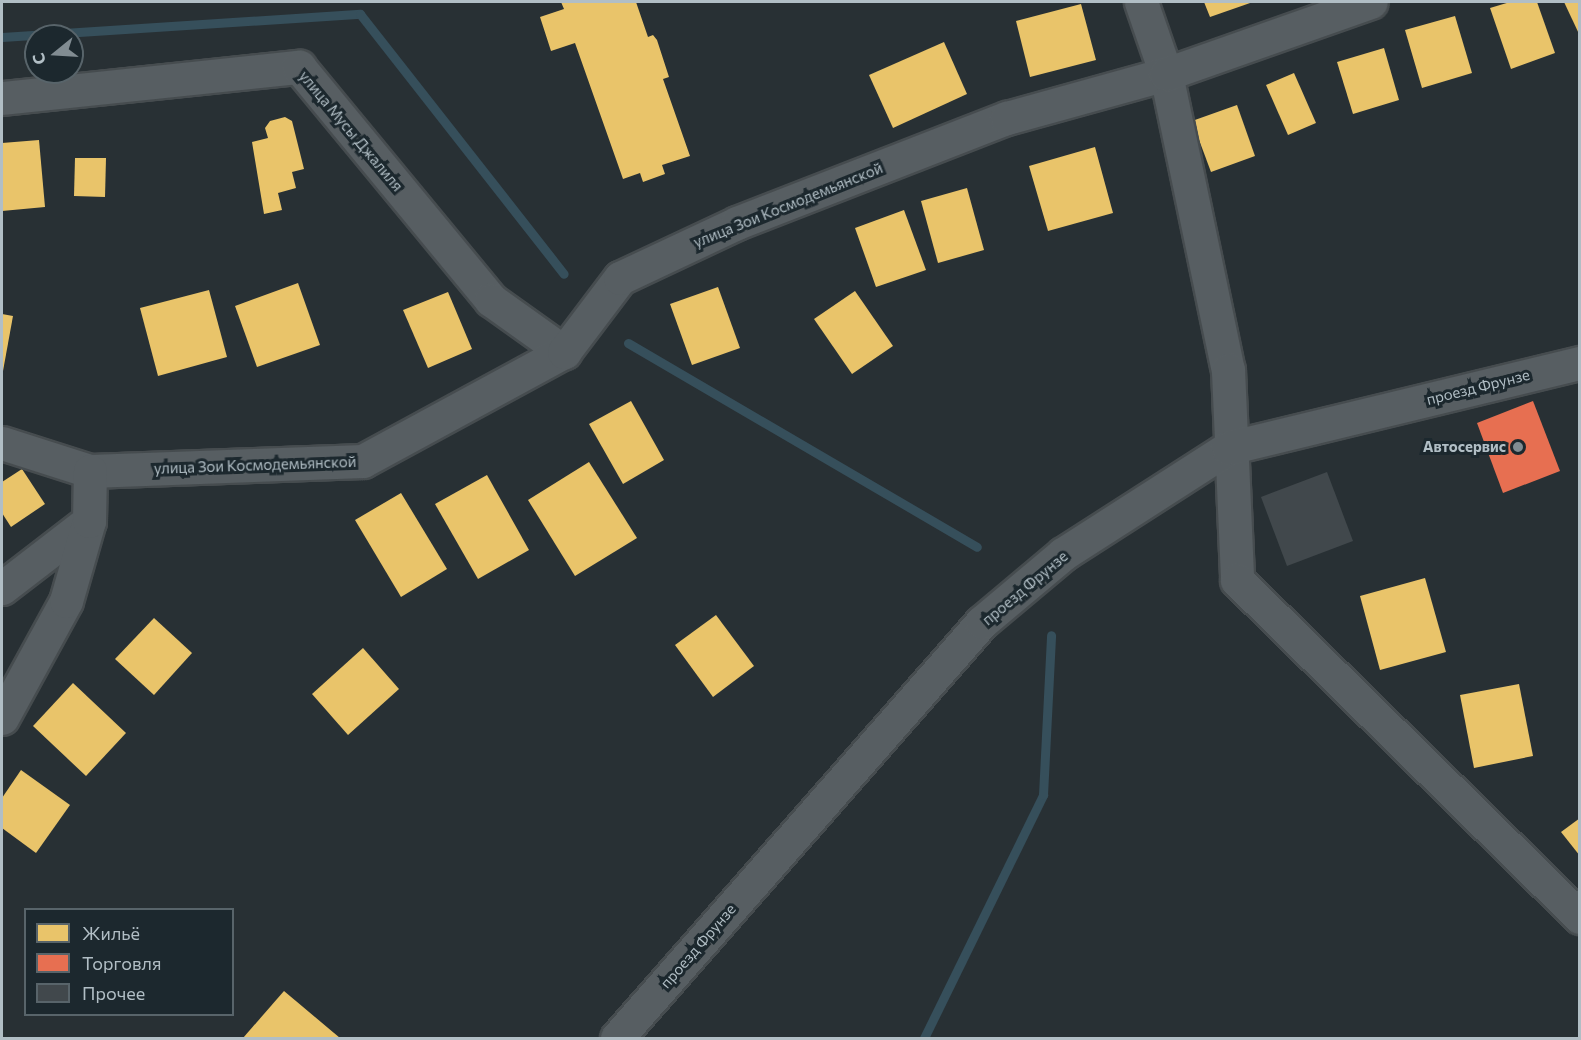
<!DOCTYPE html>
<html>
<head>
<meta charset="utf-8">
<style>
  body { margin:0 }
  #map { position:relative; width:1581px; height:1040px; overflow:hidden; background:#283034; font-family:Commissioner,sans-serif }
  div>[style] { position:absolute }
  .homes>* { inset:0; background:#e9c46a }
  .shops>* { inset:0; background:#e76f51 }
  .stream>* { height:9px; margin:-4.5px; padding:0 4.5px; transform-origin:4.5px; border-radius:4.5px; background:#364f5b }
  .building>* { inset:0; background:#41484c }
  .roads { filter:drop-shadow(2px 0 #464c4f) drop-shadow(-2px 0 #464c4f) drop-shadow(0 2px #464c4f) drop-shadow(0 -2px #464c4f) }
  .minor>* { height:33px; margin:-16.5px; padding:0 16.5px; transform-origin:16.5px; border-radius:16.5px; background:#575e62 }
  .dots>* { width:16px; height:16px; translate:-50% -50%; box-sizing:border-box; border:3px solid #1c282e; border-radius:50% }
  span { translate:-50% -50%; white-space:nowrap; text-align:center; line-height:1.15; -webkit-text-stroke:6px #1c282e; paint-order:stroke }
  .street-label { font-size:15px; color:#b1bec5 }
  .poi-label { font-size:15px; color:#b1bec5; font-weight:700 }
  .right { translate:-100% -50%; text-align:right }
  .frame { position:absolute; inset:0; border:3px solid #b1bec5; pointer-events:none }
  .legend { position:absolute; left:24px; top:908px; width:210px; height:108px; box-sizing:border-box; background:#1c282e; border:2px solid #58646a; margin:0; padding:8px 10px; list-style:none; font-size:18px; color:#b1bec5 }
  .legend li { display:flex; align-items:center; gap:12px; height:30px }
  .legend b { width:30px; border:2px solid #58646a }
  .north { position:absolute; left:24px; top:24px; width:60px; height:60px; box-sizing:border-box; background:#1c282e; border:2px solid #58646a; border-radius:50%; rotate:252deg; font-size:16px; font-weight:700; line-height:24px; text-align:center; color:#b1bec5 }
  .north::after { content:''; display:block; margin:auto; width:21px; height:27px; background:#818c92; clip-path:polygon(50% 0,100% 100%,50% 72%,0 100%) }
</style>
</head>
<body>
<div id="map">
  <div class="homes">
    <div style="clip-path:polygon(561px 2px,636px 2px,648px 37px,653px 35px,657px 40px,669px 77px,663px 79px,690px 156px,662px 165px,665px 174px,643px 182px,640px 173px,623px 179px,575px 43px,551px 51px,540px 17px,564px 9px)"></div>
    <div style="clip-path:polygon(1204px 2px,1253px 2px,1210px 17px)"></div>
    <div style="clip-path:polygon(1510px 2px,1537px 2px,1555px 53px,1511px 69px,1490px 8px)"></div>
    <div style="clip-path:polygon(1564px 2px,1580px 2px,1580px 36px)"></div>
    <div style="clip-path:polygon(1081px 4px,1096px 60px,1030px 77px,1016px 21px)"></div>
    <div style="clip-path:polygon(1455px 16px,1472px 73px,1422px 88px,1405px 30px)"></div>
    <div style="clip-path:polygon(944px 42px,967px 94px,893px 128px,869px 75px)"></div>
    <div style="clip-path:polygon(1384px 48px,1399px 100px,1353px 114px,1337px 62px)"></div>
    <div style="clip-path:polygon(1294px 73px,1316px 123px,1288px 135px,1266px 85px)"></div>
    <div style="clip-path:polygon(1237px 105px,1255px 156px,1211px 172px,1192px 121px)"></div>
    <div style="clip-path:polygon(285px 117px,292px 121px,304px 169px,292px 172px,296px 188px,278px 193px,282px 210px,264px 214px,252px 142px,268px 138px,265px 128px,270px 121px)"></div>
    <div style="clip-path:polygon(39px 140px,45px 207px,2px 211px,2px 143px)"></div>
    <div style="clip-path:polygon(1095px 147px,1113px 213px,1048px 231px,1029px 166px)"></div>
    <div style="clip-path:polygon(75px 158px,106px 158px,105px 197px,74px 196px)"></div>
    <div style="clip-path:polygon(967px 188px,984px 250px,938px 263px,921px 201px)"></div>
    <div style="clip-path:polygon(904px 210px,926px 270px,876px 287px,855px 228px)"></div>
    <div style="clip-path:polygon(298px 283px,320px 345px,257px 367px,235px 306px)"></div>
    <div style="clip-path:polygon(718px 287px,740px 348px,692px 365px,670px 304px)"></div>
    <div style="clip-path:polygon(209px 290px,227px 357px,158px 376px,140px 308px)"></div>
    <div style="clip-path:polygon(855px 291px,893px 346px,852px 374px,814px 319px)"></div>
    <div style="clip-path:polygon(448px 292px,472px 349px,428px 368px,403px 310px)"></div>
    <div style="clip-path:polygon(2px 314px,13px 316px,3px 371px,2px 371px)"></div>
    <div style="clip-path:polygon(631px 401px,664px 460px,623px 484px,589px 424px)"></div>
    <div style="clip-path:polygon(589px 462px,637px 538px,575px 576px,528px 500px)"></div>
    <div style="clip-path:polygon(22px 469px,45px 504px,11px 527px,2px 513px,2px 482px)"></div>
    <div style="clip-path:polygon(487px 475px,529px 550px,478px 579px,435px 504px)"></div>
    <div style="clip-path:polygon(401px 493px,447px 569px,401px 597px,355px 520px)"></div>
    <div style="clip-path:polygon(1425px 578px,1446px 652px,1380px 670px,1360px 596px)"></div>
    <div style="clip-path:polygon(716px 615px,754px 666px,713px 697px,675px 645px)"></div>
    <div style="clip-path:polygon(154px 618px,192px 653px,154px 695px,115px 659px)"></div>
    <div style="clip-path:polygon(363px 648px,399px 689px,348px 735px,312px 694px)"></div>
    <div style="clip-path:polygon(73px 683px,126px 733px,86px 776px,33px 726px)"></div>
    <div style="clip-path:polygon(1519px 684px,1533px 756px,1474px 768px,1460px 695px)"></div>
    <div style="clip-path:polygon(21px 770px,70px 805px,36px 853px,2px 828px,2px 798px)"></div>
    <div style="clip-path:polygon(1580px 818px,1580px 856px,1561px 832px)"></div>
    <div style="clip-path:polygon(284px 991px,340px 1038px,243px 1038px)"></div>
  </div>
  <div class="shops">
    <div style="clip-path:polygon(1533px 401px,1560px 471px,1503px 493px,1477px 423px)"></div>
  </div>
  <div class="stream">
    <div style="left:2px;top:37px;width:359px;rotate:-3.7deg"></div>
    <div style="left:360px;top:14px;width:330px;rotate:51.9deg"></div>
    <div style="left:628px;top:343px;width:404px;rotate:30.3deg"></div>
    <div style="left:924px;top:1038px;width:271px;rotate:-63.9deg"></div>
    <div style="left:1043px;top:795px;width:160px;rotate:-87.1deg"></div>
  </div>
  <div class="building">
    <div style="clip-path:polygon(1327px 472px,1353px 541px,1287px 566px,1261px 497px)"></div>
  </div>
  <div class="roads">
    <div class="minor">
      <div style="left:1141px;top:2px;width:76px;rotate:70.9deg"></div>
      <div style="left:1166px;top:74px;width:302px;rotate:78.2deg"></div>
      <div style="left:1228px;top:370px;width:210px;rotate:87.5deg"></div>
      <div style="left:1237px;top:580px;width:481px;rotate:44.5deg"></div>
      <div style="left:2px;top:98px;width:299px;rotate:-6deg"></div>
      <div style="left:299px;top:67px;width:302px;rotate:50.5deg"></div>
      <div style="left:491px;top:300px;width:90px;rotate:35.5deg"></div>
      <div style="left:2px;top:443px;width:92px;rotate:17.7deg"></div>
      <div style="left:90px;top:471px;width:273px;rotate:-2.1deg"></div>
      <div style="left:363px;top:461px;width:229px;rotate:-28.5deg"></div>
      <div style="left:564px;top:352px;width:93px;rotate:-52.9deg"></div>
      <div style="left:620px;top:278px;width:129px;rotate:-25.2deg"></div>
      <div style="left:737px;top:223px;width:290px;rotate:-21.3deg"></div>
      <div style="left:1007px;top:118px;width:165px;rotate:-15.5deg"></div>
      <div style="left:1166px;top:74px;width:217px;rotate:-19.4deg"></div>
      <div style="left:2px;top:588px;width:110px;rotate:-37.6deg"></div>
      <div style="left:2px;top:718px;width:133px;rotate:-61.3deg"></div>
      <div style="left:66px;top:601px;width:83px;rotate:-74deg"></div>
      <div style="left:89px;top:521px;width:50px;rotate:-88.9deg"></div>
      <div style="left:617px;top:1038px;width:553px;rotate:-48.74deg"></div>
      <div style="left:982px;top:622px;width:106px;rotate:-40deg"></div>
      <div style="left:1063px;top:554px;width:196px;rotate:-32.7deg"></div>
      <div style="left:1228px;top:448px;width:362px;rotate:-13.6deg"></div>
    </div>
  </div>
  <div class="dots">
    <div style="left:1518px;top:447px;background:#818c92"></div>
  </div>
  <div class="street-label">
    <span style="left:351px;top:131px;rotate:50deg">улица Мусы Джалиля</span>
    <span style="left:788px;top:205px;rotate:-22deg">улица Зои Космодемьянской</span>
    <span style="left:1478px;top:387px;rotate:-14deg">проезд Фрунзе</span>
    <span style="left:255px;top:465px;rotate:-2deg">улица Зои Космодемьянской</span>
    <span style="left:1025px;top:588px;rotate:-40deg">проезд Фрунзе</span>
    <span style="left:698px;top:946px;rotate:-49deg">проезд Фрунзе</span>
  </div>
  <div class="poi-label">
    <span class="right" style="left:1506px;top:447px">Автосервис</span>
  </div>
  <div class="frame"></div>
  <ul class="legend">
  <li><b style="height:16px;background:#e9c46a"></b>Жильё</li>
  <li><b style="height:16px;background:#e76f51"></b>Торговля</li>
  <li><b style="height:16px;background:#41484c"></b>Прочее</li>
  </ul>
  <div class="north">С</div>
</div>
</body>
</html>
